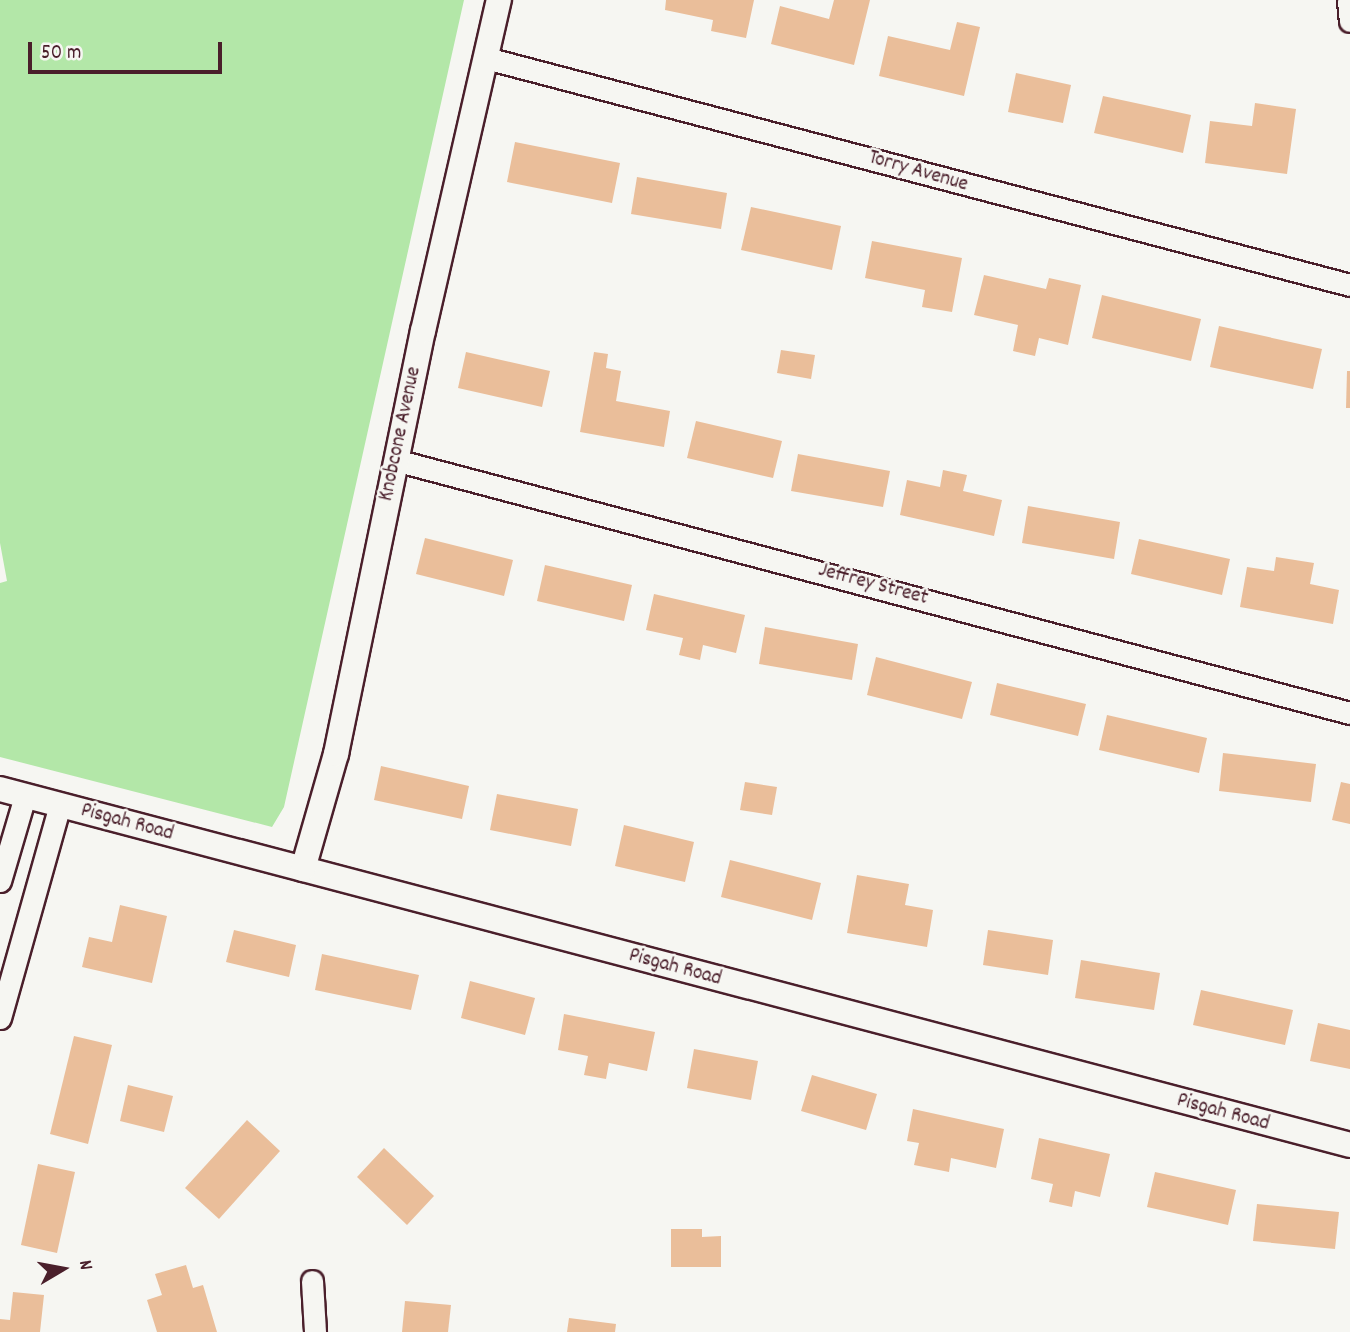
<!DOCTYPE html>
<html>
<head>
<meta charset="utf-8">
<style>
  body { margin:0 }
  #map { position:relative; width:1350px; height:1332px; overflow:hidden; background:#f6f6f2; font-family:Dekko,sans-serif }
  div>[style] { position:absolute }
  .green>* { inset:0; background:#b3e7a8 }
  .building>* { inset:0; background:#eabe9a }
  .roads { filter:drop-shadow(2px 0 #4a1f2b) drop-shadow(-2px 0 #4a1f2b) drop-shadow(0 2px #4a1f2b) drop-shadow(0 -2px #4a1f2b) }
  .minor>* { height:21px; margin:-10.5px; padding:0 10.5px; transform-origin:10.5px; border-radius:10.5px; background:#f6f6f2 }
  .tertiary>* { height:24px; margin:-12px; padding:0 12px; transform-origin:12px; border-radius:12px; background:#f6f6f2 }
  span { translate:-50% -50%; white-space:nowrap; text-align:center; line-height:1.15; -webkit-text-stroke:5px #f6f6f2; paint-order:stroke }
  .street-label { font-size:21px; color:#4a1f2b }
  .north { position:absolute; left:28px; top:1234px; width:70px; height:70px; -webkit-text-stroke:5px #f6f6f2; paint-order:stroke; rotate:80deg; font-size:19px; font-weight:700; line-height:28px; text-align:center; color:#4a1f2b }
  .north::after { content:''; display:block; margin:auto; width:24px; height:32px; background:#4a1f2b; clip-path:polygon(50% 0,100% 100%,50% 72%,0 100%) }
  .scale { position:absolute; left:28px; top:42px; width:194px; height:32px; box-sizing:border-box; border:4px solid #4a1f2b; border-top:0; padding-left:9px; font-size:21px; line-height:24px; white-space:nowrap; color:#4a1f2b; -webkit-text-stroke:5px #f6f6f2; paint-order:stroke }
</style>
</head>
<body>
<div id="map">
  <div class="green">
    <div style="clip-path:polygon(0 0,464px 0,284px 807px,272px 827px,0 757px,0 583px,7px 581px,0 543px)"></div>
  </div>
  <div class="building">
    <div style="clip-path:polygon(666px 0,754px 0,746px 38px,711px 31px,713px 20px,665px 10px)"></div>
    <div style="clip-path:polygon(834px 0,870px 0,854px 65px,771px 44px,780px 6px,829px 19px)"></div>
    <div style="clip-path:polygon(957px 22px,980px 27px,964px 96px,879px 76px,888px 36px,950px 50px)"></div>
    <div style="clip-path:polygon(1016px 73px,1071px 85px,1063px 123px,1008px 112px)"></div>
    <div style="clip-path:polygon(1103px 96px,1191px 115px,1183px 153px,1094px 133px)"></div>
    <div style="clip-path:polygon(1255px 103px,1296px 109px,1287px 174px,1205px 163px,1210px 121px,1252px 126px)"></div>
    <div style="clip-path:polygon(515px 142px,620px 163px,612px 203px,507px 182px)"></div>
    <div style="clip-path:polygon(637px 177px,727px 193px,721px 229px,631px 214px)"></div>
    <div style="clip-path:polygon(751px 207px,841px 226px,832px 270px,741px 250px)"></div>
    <div style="clip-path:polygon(872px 241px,962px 258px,952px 312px,922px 307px,925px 290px,865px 278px)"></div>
    <div style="clip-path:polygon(984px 275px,1046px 289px,1049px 278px,1081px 285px,1068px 345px,1039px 338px,1035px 356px,1013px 351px,1018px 325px,974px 315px)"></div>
    <div style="clip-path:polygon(1102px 295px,1201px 319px,1191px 361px,1092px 338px)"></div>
    <div style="clip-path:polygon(1219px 326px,1322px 349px,1313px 389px,1210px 367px)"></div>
    <div style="clip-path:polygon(781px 350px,815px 355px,811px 379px,777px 373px)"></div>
    <div style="clip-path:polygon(466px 352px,550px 371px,542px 407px,458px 388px)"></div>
    <div style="clip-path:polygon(594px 352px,608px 354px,606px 368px,621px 371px,616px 401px,670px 411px,664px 447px,580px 432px)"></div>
    <div style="clip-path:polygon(1347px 371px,1350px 371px,1350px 408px,1346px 408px)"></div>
    <div style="clip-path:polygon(696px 421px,782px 441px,773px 478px,687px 458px)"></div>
    <div style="clip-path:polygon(798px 454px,890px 471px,883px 507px,791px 491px)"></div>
    <div style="clip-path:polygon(943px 470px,967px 475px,963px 491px,1002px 500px,994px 536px,900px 515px,907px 480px,940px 487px)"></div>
    <div style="clip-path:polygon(1028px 506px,1120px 522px,1114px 559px,1022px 543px)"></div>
    <div style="clip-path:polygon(425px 538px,513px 560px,504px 596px,416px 574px)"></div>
    <div style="clip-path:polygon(1139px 539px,1230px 559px,1222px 595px,1131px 574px)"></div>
    <div style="clip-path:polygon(1276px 557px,1314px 563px,1310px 584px,1339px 590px,1333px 624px,1240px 607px,1247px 567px,1274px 571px)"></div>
    <div style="clip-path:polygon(545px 565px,632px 585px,624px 621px,537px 601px)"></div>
    <div style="clip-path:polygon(654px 594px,745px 615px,736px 653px,703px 645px,700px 660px,679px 655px,683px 638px,646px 630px)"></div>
    <div style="clip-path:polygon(765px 627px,858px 644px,852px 680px,759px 664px)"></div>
    <div style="clip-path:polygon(876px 657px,972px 682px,962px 719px,867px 695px)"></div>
    <div style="clip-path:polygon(997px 683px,1086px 704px,1078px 736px,990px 715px)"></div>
    <div style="clip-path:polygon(1107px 715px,1207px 738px,1199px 773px,1099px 750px)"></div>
    <div style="clip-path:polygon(1223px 753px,1316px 764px,1311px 802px,1219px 791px)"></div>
    <div style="clip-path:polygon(381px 766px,469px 786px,462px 819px,374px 800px)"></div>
    <div style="clip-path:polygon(745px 782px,777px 787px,772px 815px,740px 810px)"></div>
    <div style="clip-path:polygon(1341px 782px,1350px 784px,1350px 824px,1332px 820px)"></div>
    <div style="clip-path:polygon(497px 794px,578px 809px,571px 846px,490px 830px)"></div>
    <div style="clip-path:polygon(624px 825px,694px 842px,685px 882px,615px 866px)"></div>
    <div style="clip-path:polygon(730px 860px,821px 883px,812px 920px,721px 897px)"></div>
    <div style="clip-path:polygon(857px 875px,909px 884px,905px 905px,933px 910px,927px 947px,847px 933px)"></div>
    <div style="clip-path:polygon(120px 905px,167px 916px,152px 983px,82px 967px,89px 937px,112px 942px)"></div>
    <div style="clip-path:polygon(234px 930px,296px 945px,289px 977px,226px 962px)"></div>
    <div style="clip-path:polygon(988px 930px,1053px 940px,1048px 975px,983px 965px)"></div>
    <div style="clip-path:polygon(322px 954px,419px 975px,411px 1010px,315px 990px)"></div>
    <div style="clip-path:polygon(1081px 960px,1160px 973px,1154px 1010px,1075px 998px)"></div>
    <div style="clip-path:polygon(470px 981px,535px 998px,525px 1035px,461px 1018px)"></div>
    <div style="clip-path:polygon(1201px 990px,1293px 1010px,1285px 1045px,1193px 1025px)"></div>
    <div style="clip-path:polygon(564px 1014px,655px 1032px,647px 1071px,609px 1063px,606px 1079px,584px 1075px,588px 1056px,558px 1050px)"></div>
    <div style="clip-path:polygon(1318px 1023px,1350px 1030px,1350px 1069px,1310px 1061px)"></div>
    <div style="clip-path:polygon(74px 1036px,112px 1045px,88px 1144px,50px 1134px)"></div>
    <div style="clip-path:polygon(694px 1049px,758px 1061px,751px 1100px,687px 1088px)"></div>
    <div style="clip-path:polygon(812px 1075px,877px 1094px,866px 1130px,801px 1111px)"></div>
    <div style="clip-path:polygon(128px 1085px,173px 1096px,164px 1132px,120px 1121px)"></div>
    <div style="clip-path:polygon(913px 1109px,1004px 1129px,996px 1168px,951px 1158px,949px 1172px,914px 1165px,919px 1143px,907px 1141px)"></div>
    <div style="clip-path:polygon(247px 1120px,280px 1151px,219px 1219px,185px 1188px)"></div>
    <div style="clip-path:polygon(1039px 1138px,1110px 1154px,1100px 1197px,1075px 1191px,1072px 1207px,1049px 1202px,1053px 1184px,1031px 1179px)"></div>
    <div style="clip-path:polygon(384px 1148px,434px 1196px,407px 1225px,357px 1177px)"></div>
    <div style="clip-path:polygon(38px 1164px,75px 1172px,57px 1253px,21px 1245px)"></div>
    <div style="clip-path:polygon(1155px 1172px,1236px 1190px,1228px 1225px,1147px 1207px)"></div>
    <div style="clip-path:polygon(1257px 1204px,1339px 1212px,1335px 1249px,1253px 1241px)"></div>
    <div style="clip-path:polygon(671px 1229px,702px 1229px,702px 1237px,721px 1236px,721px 1267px,671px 1267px)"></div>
    <div style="clip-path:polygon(186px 1265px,193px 1288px,203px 1285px,217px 1332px,157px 1332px,147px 1300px,162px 1295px,155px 1274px)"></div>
    <div style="clip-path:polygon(13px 1292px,44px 1295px,40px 1332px,0 1332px,0 1319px,10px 1320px)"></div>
    <div style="clip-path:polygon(405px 1301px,451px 1305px,448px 1332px,402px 1332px)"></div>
    <div style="clip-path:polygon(569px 1318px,616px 1324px,615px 1332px,567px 1332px)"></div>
  </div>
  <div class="roads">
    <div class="minor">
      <div style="left:1348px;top:0;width:21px;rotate:85deg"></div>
      <div style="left:486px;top:58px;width:893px;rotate:14.72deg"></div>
      <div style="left:395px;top:460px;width:988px;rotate:14.84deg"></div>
      <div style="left:0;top:881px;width:89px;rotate:-73.6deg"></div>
      <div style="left:0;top:1018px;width:221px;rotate:-74.3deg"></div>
      <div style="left:312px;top:1281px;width:51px;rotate:86.6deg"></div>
    </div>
    <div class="tertiary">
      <div style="left:0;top:789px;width:1396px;rotate:14.77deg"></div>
      <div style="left:303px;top:869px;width:120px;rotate:-74deg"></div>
      <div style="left:336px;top:754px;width:432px;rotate:-78.4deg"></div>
      <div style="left:423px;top:331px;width:340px;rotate:-77.1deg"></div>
    </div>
  </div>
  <div class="street-label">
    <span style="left:918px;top:172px;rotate:16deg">Torry Avenue</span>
    <span style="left:401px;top:434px;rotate:-78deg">Knobcone Avenue</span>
    <span style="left:873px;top:585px;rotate:15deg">Jeffrey Street</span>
    <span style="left:127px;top:823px;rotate:15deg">Pisgah Road</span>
    <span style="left:675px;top:968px;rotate:15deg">Pisgah Road</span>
    <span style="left:1223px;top:1113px;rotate:15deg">Pisgah Road</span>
  </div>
  <div class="north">N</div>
  <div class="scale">50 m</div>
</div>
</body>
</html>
